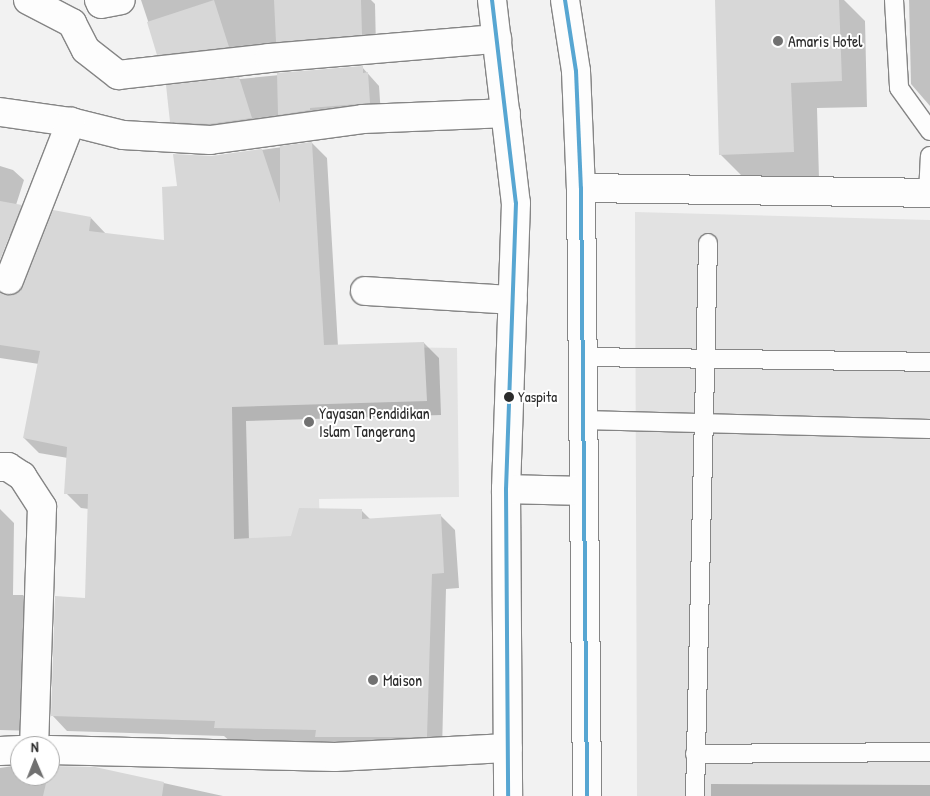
<!DOCTYPE html>
<html>
<head>
<meta charset="utf-8">
<style>
  body { margin:0 }
  #map { position:relative; width:930px; height:796px; overflow:hidden; background:#f2f2f2; font-family:"Patrick Hand",sans-serif }
  div>[style] { position:absolute }
  .built>* { inset:0; background:#e2e2e2 }
  .shadow>* { inset:0; background:#0003 }
  .building>* { inset:0; background:#d7d7d7 }
  .roads { filter:drop-shadow(1px 0 #858585) drop-shadow(-1px 0 #858585) drop-shadow(0 1px #858585) drop-shadow(0 -1px #858585) }
  .service>* { height:18px; margin:-9px; padding:0 9px; transform-origin:9px; border-radius:9px; background:#fdfdfd }
  .minor>* { height:28px; margin:-14px; padding:0 14px; transform-origin:14px; border-radius:14px; background:#fdfdfd }
  .primary>* { height:28px; margin:-14px; padding:0 14px; transform-origin:14px; border-radius:14px; background:#fdfdfd }
  .bus-1>* { height:4px; margin:-2px; padding:0 2px; transform-origin:2px; border-radius:2px; background:#57a6d2 }
  .dots>* { width:14px; height:14px; translate:-50% -50%; box-sizing:border-box; border:2px solid #fff; border-radius:50% }
  span { translate:-50% -50%; white-space:nowrap; text-align:center; line-height:1.15; -webkit-text-stroke:4px #fff; paint-order:stroke }
  .bus-label { font-size:15px; color:#2b2b2b }
  .left { translate:0 -50%; text-align:left }
  .poi-label { font-size:16px; color:#2b2b2b }
  .north { position:absolute; left:10px; top:736px; width:50px; height:50px; box-sizing:border-box; background:#fff; border:1px solid #aaa; border-radius:50%; rotate:359deg; font-size:14px; font-weight:700; line-height:20px; text-align:center; color:#2b2b2b }
  .north::after { content:''; display:block; margin:auto; width:18px; height:22px; background:#717171; clip-path:polygon(50% 0,100% 100%,50% 72%,0 100%) }
</style>
</head>
<body>
<div id="map">
  <div class="built">
    <div style="clip-path:polygon(635px 212px,930px 220px,930px 796px,637px 796px)"></div>
    <div style="clip-path:polygon(162px 344px,457px 348px,459px 497px,319px 499px,323px 616px,154px 614px)"></div>
  </div>
  <div class="shadow">
    <div style="clip-path:polygon(141px 0,371px 0,375px 4px,376px 48px,173px 68px,159px 54px)"></div>
    <div style="clip-path:polygon(716px 0,844px 0,865px 21px,867px 107px,817px 108px,819px 178px,747px 181px,720px 154px)"></div>
    <div style="clip-path:polygon(909px 0,930px 0,930px 106px,911px 84px)"></div>
    <div style="clip-path:polygon(362px 67px,379px 86px,381px 115px,183px 133px,171px 121px,168px 86px)"></div>
    <div style="clip-path:polygon(312px 143px,327px 158px,338px 346px,424px 343px,439px 358px,441px 415px,246px 421px,249px 540px,292px 537px,362px 511px,371px 520px,440px 515px,455px 530px,459px 588px,446px 589px,442px 751px,231px 742px,224px 736px,67px 731px,52px 715px,87px 599px,89px 509px,81px 508px,66px 493px,68px 458px,39px 453px,24px 438px,39px 364px,0 358px,0 293px,3px 296px,19px 293px,91px 218px,106px 234px,165px 241px,178px 188px,212px 157px)"></div>
    <div style="clip-path:polygon(0 166px,13px 170px,24px 180px,16px 205px,32px 216px,22px 239px,0 233px)"></div>
    <div style="clip-path:polygon(0 509px,14px 523px,13px 595px,23px 595px,40px 612px,36px 731px,0 730px)"></div>
    <div style="clip-path:polygon(20px 765px,20px 776px,50px 776px,95px 768px,223px 796px,0 796px,0 768px)"></div>
    <div style="clip-path:polygon(711px 784px,930px 785px,930px 796px,711px 796px)"></div>
  </div>
  <div class="building">
    <div style="clip-path:polygon(214px 0,229px 47px,157px 55px,147px 22px)"></div>
    <div style="clip-path:polygon(274px 0,361px 0,362px 35px,276px 42px)"></div>
    <div style="clip-path:polygon(715px 0,839px 0,842px 81px,791px 83px,794px 152px,719px 155px)"></div>
    <div style="clip-path:polygon(363px 66px,363px 73px,368px 72px,370px 103px,310px 108px,310px 110px,278px 115px,277px 73px)"></div>
    <div style="clip-path:polygon(239px 77px,252px 118px,209px 124px,170px 122px,166px 85px)"></div>
    <div style="clip-path:polygon(312px 142px,324px 345px,424px 342px,427px 401px,232px 407px,234px 539px,291px 536px,299px 508px,362px 509px,362px 519px,441px 514px,444px 573px,432px 574px,427px 737px,315px 737px,316px 730px,214px 728px,215px 721px,51px 716px,55px 596px,85px 598px,88px 494px,64px 494px,67px 447px,23px 438px,40px 351px,0 345px,0 292px,12px 295px,23px 286px,53px 210px,91px 217px,89px 231px,164px 240px,162px 187px,177px 186px,173px 154px,212px 156px,262px 149px,280px 203px,280px 146px)"></div>
    <div style="clip-path:polygon(0 201px,22px 205px,0 260px)"></div>
    <div style="clip-path:polygon(50px 766px,95px 767px,164px 782px,162px 796px,43px 796px)"></div>
  </div>
  <div class="roads">
    <div class="service">
      <div style="left:894px;top:0;width:88px;rotate:86.7deg"></div>
      <div style="left:899px;top:88px;width:53px;rotate:54.2deg"></div>
      <div style="left:928px;top:193px;width:37px;rotate:-87deg"></div>
      <div style="left:583px;top:357px;width:347px;rotate:0.8deg"></div>
      <div style="left:582px;top:420px;width:348px;rotate:1.5deg"></div>
      <div style="left:695px;top:754px;width:235px;rotate:-0.5deg"></div>
      <div style="left:695px;top:796px;width:553px;rotate:-88.65deg"></div>
    </div>
    <div class="minor">
      <div style="left:28px;top:0;width:50px;rotate:27.6deg"></div>
      <div style="left:72px;top:23px;width:30px;rotate:63deg"></div>
      <div style="left:86px;top:50px;width:41px;rotate:38deg"></div>
      <div style="left:118px;top:75px;width:152px;rotate:-6.4deg"></div>
      <div style="left:269px;top:58px;width:229px;rotate:-4.8deg"></div>
      <div style="left:99px;top:0;width:4px;rotate:63deg"></div>
      <div style="left:101px;top:4px;width:20px;rotate:-11deg"></div>
      <div style="left:0;top:112px;width:72px;rotate:8deg"></div>
      <div style="left:71px;top:122px;width:54px;rotate:14deg"></div>
      <div style="left:123px;top:135px;width:87px;rotate:3.3deg"></div>
      <div style="left:210px;top:140px;width:154px;rotate:-7.8deg"></div>
      <div style="left:363px;top:119px;width:143px;rotate:-2.4deg"></div>
      <div style="left:581px;top:188px;width:349px;rotate:0.8deg"></div>
      <div style="left:9px;top:280px;width:170px;rotate:-68.6deg"></div>
      <div style="left:365px;top:291px;width:148px;rotate:3.5deg"></div>
      <div style="left:0;top:467px;width:8px"></div>
      <div style="left:8px;top:467px;width:17px;rotate:33deg"></div>
      <div style="left:22px;top:476px;width:37px;rotate:57deg"></div>
      <div style="left:42px;top:507px;width:239px;rotate:91.9deg"></div>
      <div style="left:50px;top:750px;width:285px;rotate:1.4deg"></div>
      <div style="left:335px;top:757px;width:173px;rotate:-3deg"></div>
      <div style="left:0;top:751px;width:20px;rotate:-3deg"></div>
    </div>
    <div class="primary">
      <div style="left:492px;top:0;width:204px;rotate:83.3deg"></div>
      <div style="left:516px;top:203px;width:286px;rotate:92deg"></div>
      <div style="left:506px;top:489px;width:307px;rotate:89.6deg"></div>
      <div style="left:565px;top:0;width:72px;rotate:81.2deg"></div>
      <div style="left:576px;top:71px;width:117px;rotate:87.6deg"></div>
      <div style="left:581px;top:188px;width:608px;rotate:89.43deg"></div>
      <div style="left:506px;top:489px;width:76px;rotate:1.5deg"></div>
    </div>
  </div>
  <div class="bus-1">
    <div style="left:492px;top:0;width:204px;rotate:83.3deg"></div>
    <div style="left:516px;top:203px;width:286px;rotate:92deg"></div>
    <div style="left:506px;top:489px;width:307px;rotate:89.6deg"></div>
    <div style="left:565px;top:0;width:72px;rotate:81.2deg"></div>
    <div style="left:576px;top:71px;width:117px;rotate:87.6deg"></div>
    <div style="left:581px;top:188px;width:608px;rotate:89.43deg"></div>
  </div>
  <div class="dots">
    <div style="left:778px;top:41px;background:#717171"></div>
    <div style="left:509px;top:397px;background:#2b2b2b"></div>
    <div style="left:309px;top:422px;background:#717171"></div>
    <div style="left:373px;top:680px;background:#717171"></div>
  </div>
  <div class="bus-label">
    <span class="left" style="left:518px;top:397px">Yaspita</span>
  </div>
  <div class="poi-label">
    <span class="left" style="left:788px;top:41px">Amaris Hotel</span>
    <span class="left" style="left:319px;top:422px">Yayasan Pendidikan<br>Islam Tangerang</span>
    <span class="left" style="left:383px;top:680px">Maison</span>
  </div>
  <div class="north">N</div>
</div>
</body>
</html>
